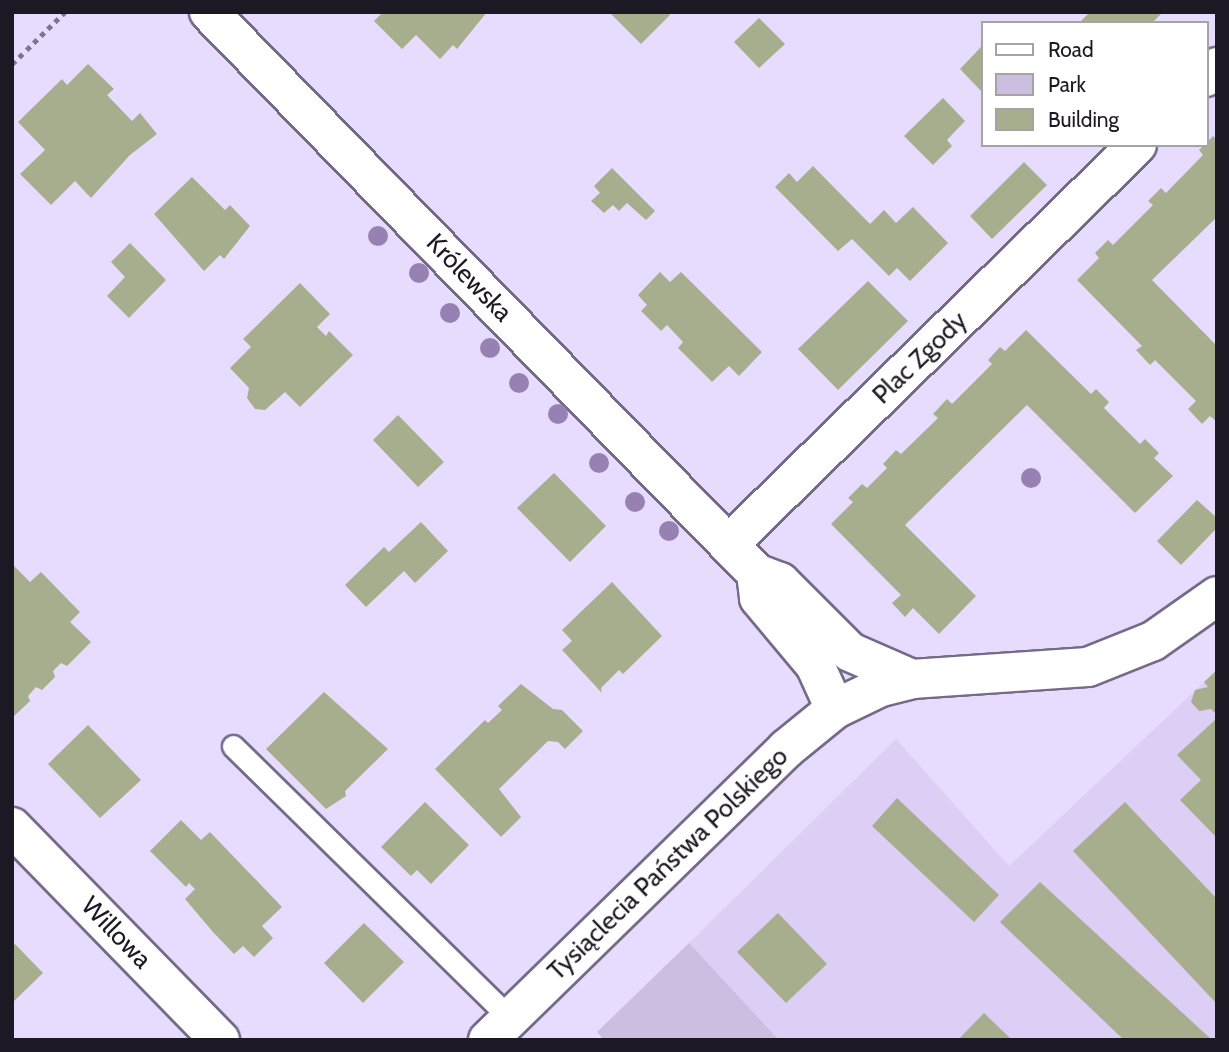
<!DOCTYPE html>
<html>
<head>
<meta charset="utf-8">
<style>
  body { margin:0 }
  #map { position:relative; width:1229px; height:1052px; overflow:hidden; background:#e8dcfe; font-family:Cabin,sans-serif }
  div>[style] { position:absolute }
  .built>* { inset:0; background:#ddcef6 }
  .green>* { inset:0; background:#cbbee0 }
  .building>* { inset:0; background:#a6ae8d }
  .path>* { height:4.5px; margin-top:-2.25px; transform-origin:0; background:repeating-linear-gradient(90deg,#7e768c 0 5px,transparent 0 10px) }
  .roads { filter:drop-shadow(2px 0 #756a88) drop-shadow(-2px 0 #756a88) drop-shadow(0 2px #756a88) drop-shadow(0 -2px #756a88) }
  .service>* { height:21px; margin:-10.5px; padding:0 10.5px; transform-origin:10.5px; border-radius:10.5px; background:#fff }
  .minor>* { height:38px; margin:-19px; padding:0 19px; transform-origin:19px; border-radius:19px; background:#fff }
  .trees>* { width:20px; height:20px; margin:-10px; border-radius:50%; background:#9681b2 }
  span { translate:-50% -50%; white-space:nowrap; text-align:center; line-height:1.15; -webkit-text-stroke:6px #fff; paint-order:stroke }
  .street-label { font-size:26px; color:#1d1924 }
  .frame { position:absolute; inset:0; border:14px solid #1d1924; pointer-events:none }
  .legend { position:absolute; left:981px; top:21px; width:228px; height:126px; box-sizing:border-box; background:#fff; border:2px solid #a5a3a7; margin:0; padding:9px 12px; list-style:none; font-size:21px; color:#1d1924 }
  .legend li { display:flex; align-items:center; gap:14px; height:35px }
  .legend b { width:35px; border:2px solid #a5a3a7 }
</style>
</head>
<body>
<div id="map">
  <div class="built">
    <div style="clip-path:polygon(1217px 670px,1217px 1040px,779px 1040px,689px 943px,896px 739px,1009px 866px)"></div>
  </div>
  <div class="green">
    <div style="clip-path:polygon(689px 943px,779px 1040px,604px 1040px,597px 1032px)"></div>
  </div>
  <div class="building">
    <div style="clip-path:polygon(383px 12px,487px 12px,457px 49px,453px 45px,440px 59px,416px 35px,402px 49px,374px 21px)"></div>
    <div style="clip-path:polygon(609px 12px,668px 12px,670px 15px,641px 44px)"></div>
    <div style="clip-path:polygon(1090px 12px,1163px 12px,1152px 23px,1079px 23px)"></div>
    <div style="clip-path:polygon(759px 18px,785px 44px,759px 68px,734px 42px)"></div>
    <div style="clip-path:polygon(982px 46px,982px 92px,960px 69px)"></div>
    <div style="clip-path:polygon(88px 64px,114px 89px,107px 95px,132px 121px,140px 113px,157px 134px,130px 155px,91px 198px,75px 181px,51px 205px,20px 174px,45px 150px,18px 122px,62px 79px,67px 85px)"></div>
    <div style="clip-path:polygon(943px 98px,965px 121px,947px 140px,952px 146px,933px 165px,904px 136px)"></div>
    <div style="clip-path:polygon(1213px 136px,1217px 140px,1217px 217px,1152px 280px,1217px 346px,1217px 422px,1210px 416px,1202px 424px,1188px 409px,1196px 401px,1155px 360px,1150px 365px,1136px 350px,1142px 346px,1077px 280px,1099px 258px,1095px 253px,1108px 240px,1113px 245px,1153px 205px,1148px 201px,1161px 188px,1166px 193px,1203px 155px,1199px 150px)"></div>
    <div style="clip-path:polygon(1024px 162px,1047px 185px,992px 239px,970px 216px)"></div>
    <div style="clip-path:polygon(813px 166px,870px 224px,884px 210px,896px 223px,913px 207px,948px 243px,910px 281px,897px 268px,889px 276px,852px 239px,838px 251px,775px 187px,789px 173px,797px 182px)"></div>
    <div style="clip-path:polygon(612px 168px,655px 211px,646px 220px,627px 203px,619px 211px,613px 205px,604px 213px,591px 201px,600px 193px,594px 186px)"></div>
    <div style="clip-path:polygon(192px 177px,225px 210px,230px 205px,250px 226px,224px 259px,220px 255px,204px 271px,154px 214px)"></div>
    <div style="clip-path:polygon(130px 243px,166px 280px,129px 318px,107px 296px,125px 277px,111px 262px)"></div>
    <div style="clip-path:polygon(660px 272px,670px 282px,681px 272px,762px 352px,739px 376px,729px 366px,712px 382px,678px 348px,683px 342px,667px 325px,661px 331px,641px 311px,647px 305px,638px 295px)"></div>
    <div style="clip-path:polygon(868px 281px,908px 321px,838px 390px,798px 349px)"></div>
    <div style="clip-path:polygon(300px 283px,330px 314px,317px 327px,326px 336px,329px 331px,353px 355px,300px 407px,285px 392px,265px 410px,255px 409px,247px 398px,249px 388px,230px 368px,251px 347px,243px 339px)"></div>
    <div style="clip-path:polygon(1026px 330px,1091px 394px,1096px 389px,1109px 402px,1104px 408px,1140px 444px,1145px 439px,1159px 453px,1154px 458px,1173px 476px,1135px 513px,1027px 405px,905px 525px,976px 596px,939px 634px,913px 608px,905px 617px,892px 603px,901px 595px,831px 524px,853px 502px,848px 498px,862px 484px,867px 488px,887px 468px,883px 464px,896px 450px,901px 454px,938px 418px,933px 414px,947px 399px,952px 404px,992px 364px,988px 360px,1000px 347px,1005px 351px)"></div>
    <div style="clip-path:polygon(398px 415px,444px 462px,418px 487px,373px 440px)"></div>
    <div style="clip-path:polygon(554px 473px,606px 526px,570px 562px,517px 508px)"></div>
    <div style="clip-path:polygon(1197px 500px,1217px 518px,1217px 528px,1181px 565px,1157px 541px)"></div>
    <div style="clip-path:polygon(421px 522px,448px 551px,415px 583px,404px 571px,366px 607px,345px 585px,384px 547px,389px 552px)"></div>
    <div style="clip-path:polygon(12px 564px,30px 582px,41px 572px,80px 612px,70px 622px,91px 642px,67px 666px,61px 663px,53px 671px,55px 677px,42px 690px,36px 687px,28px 696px,30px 701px,12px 718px)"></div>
    <div style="clip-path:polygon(612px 582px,662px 636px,623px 674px,619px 670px,601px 688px,602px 693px,562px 650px,572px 641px,562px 630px)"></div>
    <div style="clip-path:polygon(1217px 670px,1217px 715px,1211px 709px,1199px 711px,1191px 702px,1195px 690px,1208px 687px,1204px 682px)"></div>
    <div style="clip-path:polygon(521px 684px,553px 709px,562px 710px,583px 731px,565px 749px,558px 742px,548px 741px,499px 789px,521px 817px,501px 837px,435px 769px,485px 720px,488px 723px,502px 710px,498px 706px)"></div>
    <div style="clip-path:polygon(324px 692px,388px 749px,345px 791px,346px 796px,326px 809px,266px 749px)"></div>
    <div style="clip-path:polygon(1217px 718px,1217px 838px,1180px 800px,1201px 780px,1177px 755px)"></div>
    <div style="clip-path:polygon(88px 725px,141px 780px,100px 818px,48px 764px)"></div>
    <div style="clip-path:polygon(897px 798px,999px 895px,974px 922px,872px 826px)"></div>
    <div style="clip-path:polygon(425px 802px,469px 845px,431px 884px,417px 870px,411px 876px,381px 847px)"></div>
    <div style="clip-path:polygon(1125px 802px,1217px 899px,1217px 1004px,1073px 851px)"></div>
    <div style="clip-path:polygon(181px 820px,201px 840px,210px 832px,282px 907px,262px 926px,273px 938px,254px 957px,243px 946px,234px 954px,213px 932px,185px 899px,195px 889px,189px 883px,186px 887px,150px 851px)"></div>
    <div style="clip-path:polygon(1040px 882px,1212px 1040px,1124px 1040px,1000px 922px)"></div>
    <div style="clip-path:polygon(778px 913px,827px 964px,786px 1003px,737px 952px)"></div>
    <div style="clip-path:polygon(364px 923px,404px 962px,363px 1003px,324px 963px)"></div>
    <div style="clip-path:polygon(15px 944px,43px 973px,12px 1003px,12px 946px)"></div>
    <div style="clip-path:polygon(984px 1013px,1012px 1040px,958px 1040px)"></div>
  </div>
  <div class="path">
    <div style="left:12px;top:64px;width:74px;rotate:-44.5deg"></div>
  </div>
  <div class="roads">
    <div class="service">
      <div style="left:233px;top:746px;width:388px;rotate:44.5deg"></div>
    </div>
    <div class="minor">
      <div style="left:209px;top:12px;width:784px;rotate:45.72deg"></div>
      <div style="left:756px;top:573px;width:26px;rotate:21deg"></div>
      <div style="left:780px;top:582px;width:99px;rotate:45deg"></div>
      <div style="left:850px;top:652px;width:68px;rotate:23.5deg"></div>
      <div style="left:1206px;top:77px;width:15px;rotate:-42deg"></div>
      <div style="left:730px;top:543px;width:569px;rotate:-44.36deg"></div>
      <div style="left:756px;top:573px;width:25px;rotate:83deg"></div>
      <div style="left:759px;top:598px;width:87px;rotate:50.1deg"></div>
      <div style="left:815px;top:665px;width:48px;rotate:65.6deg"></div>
      <div style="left:12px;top:827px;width:298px;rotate:45.7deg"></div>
      <div style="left:488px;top:1040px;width:417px;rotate:-44.3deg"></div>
      <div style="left:786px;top:749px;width:63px;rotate:-39.2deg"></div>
      <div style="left:835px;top:709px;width:51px;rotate:-25.6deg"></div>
      <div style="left:881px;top:687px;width:32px;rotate:-14deg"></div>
      <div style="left:912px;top:679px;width:176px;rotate:-3.9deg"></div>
      <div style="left:1088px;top:667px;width:70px;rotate:-21.8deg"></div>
      <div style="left:1153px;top:641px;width:78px;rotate:-35.1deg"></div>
    </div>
  </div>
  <div class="trees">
    <div style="left:378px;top:236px"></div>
    <div style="left:419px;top:273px"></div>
    <div style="left:450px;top:313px"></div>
    <div style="left:490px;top:348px"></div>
    <div style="left:519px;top:383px"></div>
    <div style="left:558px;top:414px"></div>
    <div style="left:599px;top:463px"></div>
    <div style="left:1031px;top:478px"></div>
    <div style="left:635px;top:502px"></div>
    <div style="left:669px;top:531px"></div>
  </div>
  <div class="street-label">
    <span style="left:469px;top:278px;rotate:46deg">Królewska</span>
    <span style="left:920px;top:358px;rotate:-44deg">Plac Zgody</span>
    <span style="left:668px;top:864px;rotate:-44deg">Tysiąclecia Państwa Polskiego</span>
    <span style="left:116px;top:933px;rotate:46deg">Willowa</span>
  </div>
  <div class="frame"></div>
  <ul class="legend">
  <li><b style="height:9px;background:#fff"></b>Road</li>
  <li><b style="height:19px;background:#cbbee0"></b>Park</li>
  <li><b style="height:19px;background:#a6ae8d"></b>Building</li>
  </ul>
</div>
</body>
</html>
